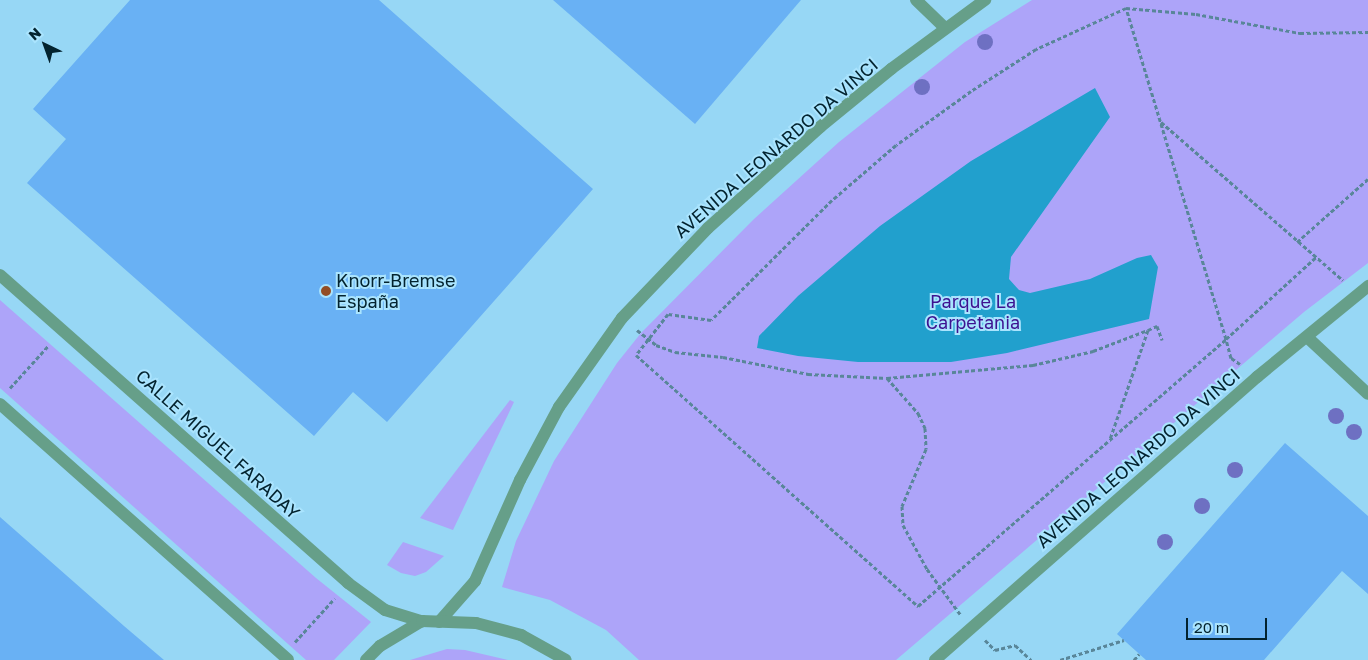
<!DOCTYPE html>
<html>
<head>
<meta charset="utf-8">
<style>
  body { margin:0 }
  #map { position:relative; width:1368px; height:660px; overflow:hidden; background:#aae4fe; font-family:"Golos Text",sans-serif }
  div>[style] { position:absolute }
  .built>* { inset:0; background:#97d7f5 }
  .green>* { inset:0; background:#ada4f9 }
  .water>* { inset:0; background:#21a0cd }
  .building>* { inset:0; background:#69b1f4 }
  .path>* { height:3px; margin-top:-1.5px; transform-origin:0; background:repeating-linear-gradient(90deg,#598699 0 4px,transparent 0 6.5px) }
  .minor>* { height:12px; margin:-6px; padding:0 6px; transform-origin:6px; border-radius:6px; background:#669f89 }
  .tertiary>* { height:12px; margin:-6px; padding:0 6px; transform-origin:6px; border-radius:6px; background:#669f89 }
  .trees>* { width:16px; height:16px; margin:-8px; border-radius:50%; background:#6e70c2 }
  .dots>* { width:14px; height:14px; translate:-50% -50%; box-sizing:border-box; border:2px solid #aae4fe; border-radius:50% }
  span { translate:-50% -50%; white-space:nowrap; text-align:center; line-height:1.15; -webkit-text-stroke:4px #aae4fe; paint-order:stroke }
  .street-label { font-size:18px; color:#03232f }
  .poi-label { font-size:18px; color:#03232f }
  .left { translate:0 -50%; text-align:left }
  .park-label { font-size:18px; color:#3d1290 }
  .north { position:absolute; left:20px; top:20px; width:50px; height:50px; -webkit-text-stroke:4px #aae4fe; paint-order:stroke; rotate:318deg; font-size:14px; font-weight:700; line-height:20px; text-align:center; color:#03232f }
  .north::after { content:''; display:block; margin:auto; width:18px; height:22px; background:#03232f; clip-path:polygon(50% 0,100% 100%,50% 72%,0 100%) }
  .scale { position:absolute; left:1186px; top:618px; width:81px; height:22px; box-sizing:border-box; border:2px solid #03232f; border-top:0; padding-left:6px; font-size:15px; line-height:18px; white-space:nowrap; color:#03232f; -webkit-text-stroke:4px #aae4fe; paint-order:stroke }
</style>
</head>
<body>
<div id="map">
  <div class="built">
    <div style="clip-path:polygon(0 0,1368px 0,1368px 660px,0 660px)"></div>
  </div>
  <div class="green">
    <div style="clip-path:polygon(1032px 0,1368px 0,1368px 263px,1304px 312px,896px 660px,639px 660px,606px 630px,550px 600px,502px 587px,516px 541px,554px 461px,617px 363px,641px 333px,754px 219px,839px 142px,965px 42px)"></div>
    <div style="clip-path:polygon(0 300px,316px 578px,371px 622px,334px 660px,306px 660px,0 388px)"></div>
    <div style="clip-path:polygon(510px 400px,514px 402px,453px 530px,420px 518px)"></div>
    <div style="clip-path:polygon(403px 542px,444px 556px,426px 572px,415px 576px,401px 573px,387px 565px)"></div>
    <div style="clip-path:polygon(447px 649px,465px 650px,508px 660px,410px 660px)"></div>
  </div>
  <div class="water">
    <div style="clip-path:polygon(1095px 88px,1110px 117px,1011px 257px,1009px 279px,1019px 290px,1030px 293px,1090px 279px,1137px 258px,1151px 255px,1158px 267px,1149px 319px,1007px 353px,951px 362px,858px 362px,798px 356px,757px 348px,759px 336px,798px 296px,880px 226px,971px 161px)"></div>
  </div>
  <div class="building">
    <div style="clip-path:polygon(130px 0,379px 0,593px 189px,387px 422px,353px 392px,314px 436px,27px 183px,66px 139px,33px 109px)"></div>
    <div style="clip-path:polygon(553px 0,801px 0,695px 124px)"></div>
    <div style="clip-path:polygon(1285px 443px,1368px 516px,1368px 594px,1342px 571px,1264px 660px,1146px 660px,1117px 634px)"></div>
    <div style="clip-path:polygon(0 517px,124px 626px,164px 660px,0 660px)"></div>
  </div>
  <div class="path">
    <div style="left:1126px;top:8px;width:70px;rotate:4.9deg"></div>
    <div style="left:1196px;top:14px;width:106px;rotate:10.4deg"></div>
    <div style="left:1300px;top:33px;width:68px;rotate:-0.8deg"></div>
    <div style="left:1161px;top:122px;width:241px;rotate:41deg"></div>
    <div style="left:1297px;top:242px;width:95px;rotate:-41.6deg"></div>
    <div style="left:637px;top:330px;width:24px;rotate:38deg"></div>
    <div style="left:656px;top:345px;width:20px;rotate:20deg"></div>
    <div style="left:675px;top:352px;width:48px;rotate:5.9deg"></div>
    <div style="left:723px;top:357px;width:87px;rotate:11.3deg"></div>
    <div style="left:808px;top:374px;width:79px;rotate:2.9deg"></div>
    <div style="left:887px;top:378px;width:147px;rotate:-5.1deg"></div>
    <div style="left:1033px;top:365px;width:62px;rotate:-13.1deg"></div>
    <div style="left:1093px;top:351px;width:59px;rotate:-20.9deg"></div>
    <div style="left:1148px;top:330px;width:115px;rotate:109.2deg"></div>
    <div style="left:1148px;top:330px;width:10px;rotate:-24deg"></div>
    <div style="left:1157px;top:326px;width:15px;rotate:70deg"></div>
    <div style="left:1240px;top:364px;width:11px;rotate:-146deg"></div>
    <div style="left:1231px;top:358px;width:20px;rotate:-105deg"></div>
    <div style="left:1226px;top:339px;width:346px;rotate:-106.8deg"></div>
    <div style="left:1126px;top:8px;width:99px;rotate:155.5deg"></div>
    <div style="left:1036px;top:49px;width:77px;rotate:147.1deg"></div>
    <div style="left:971px;top:91px;width:92px;rotate:144.2deg"></div>
    <div style="left:896px;top:145px;width:84px;rotate:139.3deg"></div>
    <div style="left:832px;top:200px;width:170px;rotate:135.2deg"></div>
    <div style="left:711px;top:320px;width:43px;rotate:-172.1deg"></div>
    <div style="left:668px;top:314px;width:52px;rotate:128deg"></div>
    <div style="left:636px;top:355px;width:378px;rotate:41.7deg"></div>
    <div style="left:918px;top:606px;width:408px;rotate:-40.9deg"></div>
    <div style="left:1226px;top:339px;width:122px;rotate:-42.3deg"></div>
    <div style="left:887px;top:378px;width:47px;rotate:48.5deg"></div>
    <div style="left:918px;top:413px;width:17px;rotate:65deg"></div>
    <div style="left:925px;top:428px;width:21px;rotate:87deg"></div>
    <div style="left:926px;top:449px;width:62px;rotate:112.8deg"></div>
    <div style="left:902px;top:506px;width:19px;rotate:87deg"></div>
    <div style="left:903px;top:525px;width:50px;rotate:61.4deg"></div>
    <div style="left:927px;top:569px;width:56px;rotate:53.7deg"></div>
    <div style="left:10px;top:388px;width:58px;rotate:-47.8deg"></div>
    <div style="left:985px;top:640px;width:14px;rotate:45deg"></div>
    <div style="left:995px;top:650px;width:21px;rotate:-14deg"></div>
    <div style="left:1015px;top:645px;width:22px;rotate:43deg"></div>
    <div style="left:295px;top:642px;width:59px;rotate:-47.7deg"></div>
    <div style="left:1060px;top:660px;width:67px;rotate:-17.4deg"></div>
    <div style="left:1134px;top:660px;width:8px;rotate:-50deg"></div>
  </div>
  <div class="minor">
    <div style="left:916px;top:0;width:40px;rotate:44deg"></div>
    <div style="left:0;top:275px;width:465px;rotate:41.5deg"></div>
    <div style="left:348px;top:583px;width:46px;rotate:36.1deg"></div>
    <div style="left:385px;top:610px;width:39px;rotate:17deg"></div>
    <div style="left:1307px;top:337px;width:83px;rotate:43.1deg"></div>
    <div style="left:0;top:404px;width:385px;rotate:41.6deg"></div>
  </div>
  <div class="tertiary">
    <div style="left:439px;top:622px;width:55px;rotate:-48.7deg"></div>
    <div style="left:475px;top:581px;width:111px;rotate:-66deg"></div>
    <div style="left:520px;top:480px;width:83px;rotate:-61.9deg"></div>
    <div style="left:559px;top:407px;width:109px;rotate:-54.7deg"></div>
    <div style="left:622px;top:318px;width:124px;rotate:-46.3deg"></div>
    <div style="left:708px;top:228px;width:151px;rotate:-42deg"></div>
    <div style="left:820px;top:127px;width:92px;rotate:-39.2deg"></div>
    <div style="left:891px;top:69px;width:117px;rotate:-36.3deg"></div>
    <div style="left:366px;top:660px;width:20px;rotate:-45deg"></div>
    <div style="left:380px;top:646px;width:49px;rotate:-30.8deg"></div>
    <div style="left:422px;top:621px;width:54px;rotate:2.1deg"></div>
    <div style="left:476px;top:623px;width:47px;rotate:14.9deg"></div>
    <div style="left:521px;top:635px;width:51px;rotate:29.1deg"></div>
    <div style="left:935px;top:660px;width:429px;rotate:-41.3deg"></div>
    <div style="left:1257px;top:377px;width:144px;rotate:-39.3deg"></div>
  </div>
  <div class="trees">
    <div style="left:985px;top:42px"></div>
    <div style="left:922px;top:87px"></div>
    <div style="left:1336px;top:416px"></div>
    <div style="left:1354px;top:432px"></div>
    <div style="left:1235px;top:470px"></div>
    <div style="left:1202px;top:506px"></div>
    <div style="left:1165px;top:542px"></div>
  </div>
  <div class="dots">
    <div style="left:326px;top:291px;background:#934d25"></div>
  </div>
  <div class="street-label">
    <span style="left:776px;top:148px;rotate:-41deg">AVENIDA LEONARDO DA VINCI</span>
    <span style="left:218px;top:444px;rotate:42deg">CALLE MIGUEL FARADAY</span>
    <span style="left:1138px;top:458px;rotate:-41deg">AVENIDA LEONARDO DA VINCI</span>
  </div>
  <div class="poi-label">
    <span class="left" style="left:336px;top:291px">Knorr-Bremse<br>España</span>
  </div>
  <div class="park-label">
    <span style="left:973px;top:312px">Parque La<br>Carpetania</span>
  </div>
  <div class="north">N</div>
  <div class="scale">20 m</div>
</div>
</body>
</html>
